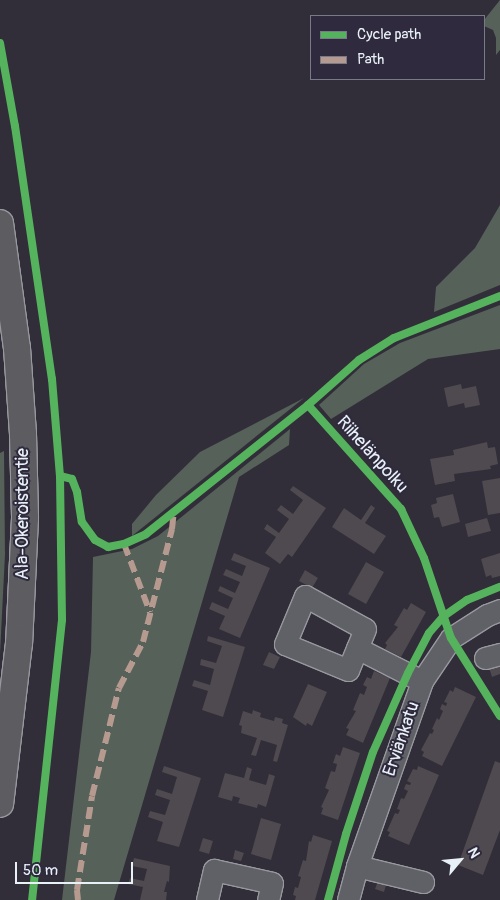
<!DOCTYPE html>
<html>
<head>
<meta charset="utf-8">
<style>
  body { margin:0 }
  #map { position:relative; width:500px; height:900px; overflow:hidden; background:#312e39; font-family:Pangolin,sans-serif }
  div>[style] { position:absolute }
  .green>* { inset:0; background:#566159 }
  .building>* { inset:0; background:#4f4950 }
  .roads { filter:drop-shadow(1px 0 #98999f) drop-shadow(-1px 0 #98999f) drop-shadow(0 1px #98999f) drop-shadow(0 -1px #98999f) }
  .minor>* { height:21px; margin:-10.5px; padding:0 10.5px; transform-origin:10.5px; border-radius:10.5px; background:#606067 }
  .major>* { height:26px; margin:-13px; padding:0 13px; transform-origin:13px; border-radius:13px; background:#5d5c61 }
  .quiet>* { height:6px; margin-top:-3px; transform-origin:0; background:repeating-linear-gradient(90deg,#b69a8f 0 12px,transparent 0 18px) }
  .cycleway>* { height:8px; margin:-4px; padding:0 4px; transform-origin:4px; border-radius:4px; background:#56b35d }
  span { translate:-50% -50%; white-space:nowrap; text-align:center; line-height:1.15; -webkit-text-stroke:4px #2f2a3d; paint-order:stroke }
  .street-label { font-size:18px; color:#e8f1f8 }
  .legend { position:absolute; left:310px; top:15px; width:175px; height:65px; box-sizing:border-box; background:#2f2a3d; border:1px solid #797a88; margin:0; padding:6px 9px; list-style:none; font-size:15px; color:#e8f1f8 }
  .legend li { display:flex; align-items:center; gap:10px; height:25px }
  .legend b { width:25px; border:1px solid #797a88 }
  .north { position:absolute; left:435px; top:835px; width:50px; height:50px; -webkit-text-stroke:4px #2f2a3d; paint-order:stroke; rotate:62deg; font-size:14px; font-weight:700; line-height:20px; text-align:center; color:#e8f1f8 }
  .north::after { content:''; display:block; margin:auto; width:18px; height:22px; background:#e8f1f8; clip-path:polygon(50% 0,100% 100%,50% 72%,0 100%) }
  .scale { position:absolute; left:15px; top:862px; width:118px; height:22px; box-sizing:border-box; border:2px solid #e8f1f8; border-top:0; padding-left:6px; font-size:15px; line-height:18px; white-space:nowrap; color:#e8f1f8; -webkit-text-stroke:4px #2f2a3d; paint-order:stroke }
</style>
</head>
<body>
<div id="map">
  <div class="green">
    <div style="clip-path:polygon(500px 0,500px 50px,496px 55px,496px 38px,493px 30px,484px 26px,484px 20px)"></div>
    <div style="clip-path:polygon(500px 205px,500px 285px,434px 312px,436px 287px,475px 248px)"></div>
    <div style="clip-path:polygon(500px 305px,500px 349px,428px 359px,331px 419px,319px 405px,364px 364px,400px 343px)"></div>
    <div style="clip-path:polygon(304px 398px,132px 536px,132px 524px,156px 495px,200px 452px)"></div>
    <div style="clip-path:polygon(290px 429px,289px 445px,239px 477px,114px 900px,62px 900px,91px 652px,93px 557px,132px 549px,158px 536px)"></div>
    <div style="clip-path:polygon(4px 451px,5px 554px,0 654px,0 453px)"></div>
  </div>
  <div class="building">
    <div style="clip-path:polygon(461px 384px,462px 389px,476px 386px,480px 405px,465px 408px,464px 403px,448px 407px,444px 388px)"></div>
    <div style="clip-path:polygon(487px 442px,488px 448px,495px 447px,498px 464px,490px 466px,491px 469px,454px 474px,455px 481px,435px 485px,430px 459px,454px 455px,453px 450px)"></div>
    <div style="clip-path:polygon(500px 478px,500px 513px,488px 515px,482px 481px)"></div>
    <div style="clip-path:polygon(293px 486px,326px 508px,292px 557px,288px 554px,280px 564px,265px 553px,276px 537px,264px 529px,267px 524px,279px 533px,289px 519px,277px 510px,281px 505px,293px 514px,303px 500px,290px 490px)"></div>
    <div style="clip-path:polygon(453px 494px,460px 522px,442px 527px,439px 517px,434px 518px,431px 505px,437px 503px,436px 498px)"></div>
    <div style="clip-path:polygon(371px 505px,375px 508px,365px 523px,386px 536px,374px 554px,332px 527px,344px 508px,361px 520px)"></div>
    <div style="clip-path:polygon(487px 518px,491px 531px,468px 537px,465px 524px)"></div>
    <div style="clip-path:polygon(234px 553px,270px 568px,240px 638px,219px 629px,225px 616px,209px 609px,212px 602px,228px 609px,233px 598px,218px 591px,220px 586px,235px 593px,240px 582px,223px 575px,226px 569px,242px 576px,246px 566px,231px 560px)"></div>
    <div style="clip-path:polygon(500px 553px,500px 576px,492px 578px,491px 575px,486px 577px,481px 559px)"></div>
    <div style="clip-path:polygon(366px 562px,384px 572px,366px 604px,348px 594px)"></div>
    <div style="clip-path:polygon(305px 570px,318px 578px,312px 588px,299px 581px)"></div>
    <div style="clip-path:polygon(411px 603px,426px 612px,401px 657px,385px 649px,387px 645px,385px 643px,398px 627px,394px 625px,404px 608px,407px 610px)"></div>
    <div style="clip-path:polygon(208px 636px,245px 647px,223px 717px,202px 710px,208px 691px,192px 686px,194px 680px,210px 685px,214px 669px,200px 665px,201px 659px,216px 663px,222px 646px,207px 641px)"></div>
    <div style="clip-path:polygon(269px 652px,280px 657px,274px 669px,263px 665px)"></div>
    <div style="clip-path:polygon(488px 664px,500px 665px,500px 674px,492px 677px)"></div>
    <div style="clip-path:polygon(374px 671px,390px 678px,363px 743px,346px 735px,349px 729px,346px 728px,356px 711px,353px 710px,360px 693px,364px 695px,367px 687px,363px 685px,367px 677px,371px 679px)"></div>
    <div style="clip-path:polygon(308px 684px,327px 692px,312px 726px,307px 723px,306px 726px,293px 717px)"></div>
    <div style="clip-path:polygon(455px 687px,476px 697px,442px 766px,422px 756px,424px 752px,421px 750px,430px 733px,432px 734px,434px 730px,432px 729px,437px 718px,439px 720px,443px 711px,440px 709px,442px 704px,446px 706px,447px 703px,444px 702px,450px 690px,453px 692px)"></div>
    <div style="clip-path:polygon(253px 710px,261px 713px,260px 717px,274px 721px,275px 717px,283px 719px,282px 723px,288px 725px,277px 762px,273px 761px,277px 745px,261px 740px,256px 756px,251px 755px,257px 738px,241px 733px,242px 726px,239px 725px,243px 711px,252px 714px)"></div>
    <div style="clip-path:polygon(343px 747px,360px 753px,338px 820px,321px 814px,323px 808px,321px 807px,329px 790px,325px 788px,331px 771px,335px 772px,337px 764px,333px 763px,336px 754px,340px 756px)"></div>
    <div style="clip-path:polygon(495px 761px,500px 763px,500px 830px,483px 875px,458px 865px)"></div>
    <div style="clip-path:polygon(164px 766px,201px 778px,179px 847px,157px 841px,163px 822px,148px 817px,150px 811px,165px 815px,170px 800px,155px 795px,157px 789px,172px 794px,177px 777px,162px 772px)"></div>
    <div style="clip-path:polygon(418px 766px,439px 775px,409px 845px,388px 836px,390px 832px,387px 831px,395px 813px,398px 814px,400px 810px,397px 809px,401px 798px,404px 799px,408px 791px,404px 789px,406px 784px,410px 785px,411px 783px,407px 781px,413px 769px,417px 770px)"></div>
    <div style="clip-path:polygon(247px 767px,252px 769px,249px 780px,266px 785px,269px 774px,275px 776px,266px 807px,258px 804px,257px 808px,238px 803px,240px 798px,233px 796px,232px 801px,218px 797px,225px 773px,244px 778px)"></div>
    <div style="clip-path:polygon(261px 818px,281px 824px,271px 860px,251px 854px)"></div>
    <div style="clip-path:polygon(313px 835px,332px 841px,315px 900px,295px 900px,296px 896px,293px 895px,295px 887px,298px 888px,301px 877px,298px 876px,303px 860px,306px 861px,309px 841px,311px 842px)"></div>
    <div style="clip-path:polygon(203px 838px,213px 841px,209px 854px,199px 851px)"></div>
    <div style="clip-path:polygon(235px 850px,244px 853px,241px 861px,233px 859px)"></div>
    <div style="clip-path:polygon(134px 858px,170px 866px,169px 882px,167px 881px,164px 892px,167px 892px,166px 900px,140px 900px,143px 887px,128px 884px,130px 878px,144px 881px,147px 869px,132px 866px)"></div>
    <div style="clip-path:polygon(378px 881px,386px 885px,384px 892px,375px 889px)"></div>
  </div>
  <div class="roads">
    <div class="minor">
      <div style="left:305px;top:596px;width:68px;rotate:28.8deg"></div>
      <div style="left:365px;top:629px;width:44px;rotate:112.5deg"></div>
      <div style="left:348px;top:670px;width:68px;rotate:-157.6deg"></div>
      <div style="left:285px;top:644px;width:52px;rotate:-67.4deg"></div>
      <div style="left:357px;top:648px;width:73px;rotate:26.9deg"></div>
      <div style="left:485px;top:658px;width:16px;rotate:-15deg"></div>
      <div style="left:357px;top:866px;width:68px;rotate:13.6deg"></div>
      <div style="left:207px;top:900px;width:31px;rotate:-77deg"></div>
      <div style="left:214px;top:870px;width:59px;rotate:12.6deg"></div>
      <div style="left:272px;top:883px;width:17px;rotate:103deg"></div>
      <div style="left:348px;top:900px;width:35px;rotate:-75deg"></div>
      <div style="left:357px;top:866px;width:196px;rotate:-70.6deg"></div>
      <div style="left:422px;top:681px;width:52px;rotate:-56deg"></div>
      <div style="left:451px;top:638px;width:43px;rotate:-32.6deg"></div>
      <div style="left:487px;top:615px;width:14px;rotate:-21deg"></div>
    </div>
    <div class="major">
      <div style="left:0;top:223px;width:126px;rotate:82.3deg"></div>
      <div style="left:17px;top:348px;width:86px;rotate:86deg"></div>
      <div style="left:23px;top:434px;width:84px;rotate:88.6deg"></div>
      <div style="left:25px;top:518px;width:125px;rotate:92.7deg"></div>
      <div style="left:19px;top:643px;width:162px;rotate:96.7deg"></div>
    </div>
  </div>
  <div class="quiet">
    <div style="left:124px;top:544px;width:73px;rotate:69.1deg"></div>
    <div style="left:78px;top:900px;width:10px;rotate:-96deg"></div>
    <div style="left:77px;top:890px;width:95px;rotate:-80.9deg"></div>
    <div style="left:92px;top:796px;width:111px;rotate:-76deg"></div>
    <div style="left:119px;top:688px;width:52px;rotate:-62.4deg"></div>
    <div style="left:143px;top:642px;width:117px;rotate:-75.6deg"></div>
    <div style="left:172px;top:529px;width:18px;rotate:-84deg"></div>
  </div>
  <div class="cycleway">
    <div style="left:0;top:43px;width:84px;rotate:79.8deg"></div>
    <div style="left:15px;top:126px;width:256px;rotate:81.7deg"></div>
    <div style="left:52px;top:379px;width:97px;rotate:85.3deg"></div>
    <div style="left:60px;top:476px;width:144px;rotate:89.2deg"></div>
    <div style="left:62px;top:620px;width:282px;rotate:96.1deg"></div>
    <div style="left:308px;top:405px;width:140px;rotate:48.2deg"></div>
    <div style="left:401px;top:509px;width:54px;rotate:64.9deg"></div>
    <div style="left:424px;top:558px;width:84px;rotate:71.4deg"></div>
    <div style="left:451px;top:638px;width:92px;rotate:57.9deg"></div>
    <div style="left:60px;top:476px;width:12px;rotate:14deg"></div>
    <div style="left:72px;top:479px;width:14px;rotate:69deg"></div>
    <div style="left:77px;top:492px;width:30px;rotate:81deg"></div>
    <div style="left:82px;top:522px;width:22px;rotate:54deg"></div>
    <div style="left:95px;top:540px;width:15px;rotate:28deg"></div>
    <div style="left:108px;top:547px;width:16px;rotate:-11deg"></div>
    <div style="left:124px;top:544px;width:24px;rotate:-24deg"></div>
    <div style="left:146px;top:534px;width:207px;rotate:-38.5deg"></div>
    <div style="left:308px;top:405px;width:68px;rotate:-41.4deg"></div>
    <div style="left:359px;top:360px;width:41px;rotate:-32.2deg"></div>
    <div style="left:394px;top:338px;width:114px;rotate:-21.6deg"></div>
    <div style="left:328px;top:900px;width:68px;rotate:-74.7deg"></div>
    <div style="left:346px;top:834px;width:86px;rotate:-71.8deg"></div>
    <div style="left:373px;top:752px;width:86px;rotate:-66.1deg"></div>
    <div style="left:408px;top:673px;width:45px;rotate:-62.3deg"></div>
    <div style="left:429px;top:633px;width:23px;rotate:-49deg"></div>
    <div style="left:444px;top:616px;width:28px;rotate:-35deg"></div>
    <div style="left:467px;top:600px;width:35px;rotate:-22deg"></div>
  </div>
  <div class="street-label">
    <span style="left:372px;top:455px;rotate:48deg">Riihelänpolku</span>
    <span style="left:23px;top:514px;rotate:-90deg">Ala-Okeroistentie</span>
    <span style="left:402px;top:739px;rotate:-71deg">Erviänkatu</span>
  </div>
  <ul class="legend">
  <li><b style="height:6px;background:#56b35d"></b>Cycle path</li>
  <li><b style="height:6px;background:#b69a8f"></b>Path</li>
  </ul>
  <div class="north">N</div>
  <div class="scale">50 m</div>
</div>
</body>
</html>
